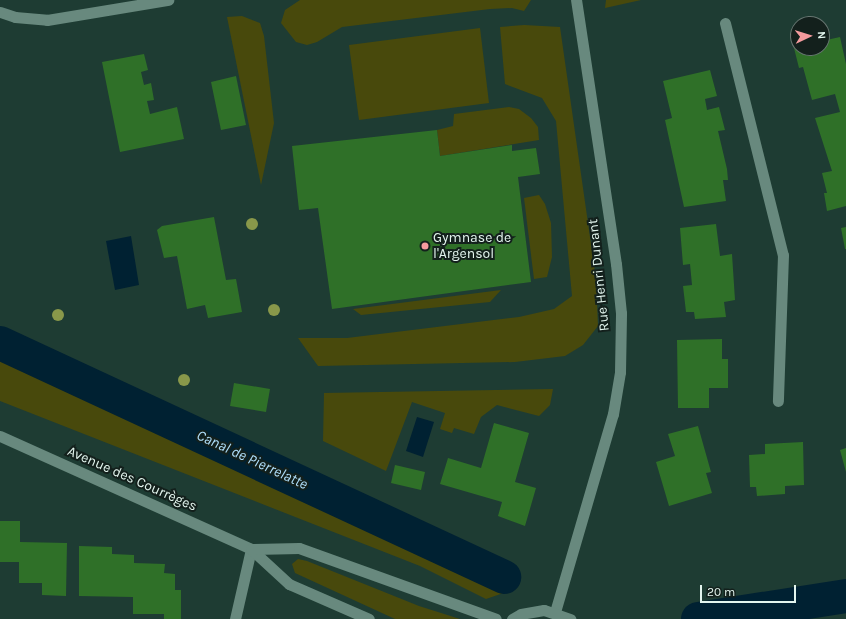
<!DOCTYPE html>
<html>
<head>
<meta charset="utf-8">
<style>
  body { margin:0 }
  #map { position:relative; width:846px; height:619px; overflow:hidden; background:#1e3c33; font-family:Karla,sans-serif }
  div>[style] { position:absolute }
  .green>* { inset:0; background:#48490c }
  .water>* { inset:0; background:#002132 }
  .canal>* { height:34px; margin:-17px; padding:0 17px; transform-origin:17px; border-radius:17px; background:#002132 }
  .building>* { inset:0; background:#2f7028 }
  .service>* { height:11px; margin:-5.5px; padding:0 5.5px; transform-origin:5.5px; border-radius:5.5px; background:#68897e }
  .minor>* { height:11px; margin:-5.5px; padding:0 5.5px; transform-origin:5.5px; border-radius:5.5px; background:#68897e }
  .tertiary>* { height:11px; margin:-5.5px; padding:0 5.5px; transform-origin:5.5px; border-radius:5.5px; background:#68897e }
  .trees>* { width:12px; height:12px; margin:-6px; border-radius:50%; background:#89984a }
  .dots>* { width:11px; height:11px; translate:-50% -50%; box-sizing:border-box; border:2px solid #13201c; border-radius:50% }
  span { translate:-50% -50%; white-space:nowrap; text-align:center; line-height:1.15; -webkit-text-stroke:4px #13201c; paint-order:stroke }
  .poi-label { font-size:14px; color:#e3f5ee }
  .left { translate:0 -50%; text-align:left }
  .street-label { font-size:14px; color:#e3f5ee }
  .water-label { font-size:15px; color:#afdefa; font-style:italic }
  .north { position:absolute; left:790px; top:16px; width:40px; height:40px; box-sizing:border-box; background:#13201c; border:1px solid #667570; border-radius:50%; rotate:86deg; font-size:11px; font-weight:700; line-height:16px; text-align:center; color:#e3f5ee }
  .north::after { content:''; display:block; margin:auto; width:14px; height:18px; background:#f59b9e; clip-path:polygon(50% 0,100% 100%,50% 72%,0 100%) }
  .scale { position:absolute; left:700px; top:585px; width:96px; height:18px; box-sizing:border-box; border:2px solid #e3f5ee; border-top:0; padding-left:5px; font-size:12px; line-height:14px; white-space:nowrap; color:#e3f5ee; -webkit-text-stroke:3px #13201c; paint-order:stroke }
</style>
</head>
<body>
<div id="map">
  <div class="green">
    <div style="clip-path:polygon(300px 0,531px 0,524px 11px,512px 8px,490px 9px,342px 27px,317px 42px,307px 45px,296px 42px,281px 23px,285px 10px)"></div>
    <div style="clip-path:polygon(606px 0,641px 0,605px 8px)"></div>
    <div style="clip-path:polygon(242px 16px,260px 23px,264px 36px,274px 123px,261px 185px,227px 17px)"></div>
    <div style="clip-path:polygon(524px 25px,560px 27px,596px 279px,598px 326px,583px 345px,565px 356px,515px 362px,318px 366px,298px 338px,347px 338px,519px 317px,554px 309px,572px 296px,556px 121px,542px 98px,505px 84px,500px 27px)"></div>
    <div style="clip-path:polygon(480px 28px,489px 103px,359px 120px,349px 45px)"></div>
    <div style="clip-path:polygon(509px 107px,519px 109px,531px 118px,538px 127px,539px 140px,440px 156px,437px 130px,453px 126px,454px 114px)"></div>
    <div style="clip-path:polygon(539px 195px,545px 204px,551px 223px,552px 257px,547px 277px,534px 279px,524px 198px)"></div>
    <div style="clip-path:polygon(501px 290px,490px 302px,361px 315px,353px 309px)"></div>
    <div style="clip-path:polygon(0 349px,362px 519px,515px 589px,486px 599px,420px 566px,0 401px)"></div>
    <div style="clip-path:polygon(553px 389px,550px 405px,539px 416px,497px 405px,481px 417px,474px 434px,454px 428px,452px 433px,440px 429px,445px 413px,412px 402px,386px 471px,323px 441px,324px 393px)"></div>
    <div style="clip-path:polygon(298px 559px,307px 561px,419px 606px,460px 619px,395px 619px,295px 573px,292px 564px)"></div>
  </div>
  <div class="water">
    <div style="clip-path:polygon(131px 236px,139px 285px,115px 290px,106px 241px)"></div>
    <div style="clip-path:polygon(417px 417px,434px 422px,423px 457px,406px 451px)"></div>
  </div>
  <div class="canal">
    <div style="left:0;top:343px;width:556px;rotate:24.9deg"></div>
    <div style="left:698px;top:619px;width:150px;rotate:-8.8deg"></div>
  </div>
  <div class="building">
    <div style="clip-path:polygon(840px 37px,846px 64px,846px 206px,827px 211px,824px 193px,827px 193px,822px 173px,832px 171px,815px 118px,840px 112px,835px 94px,812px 100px,803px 67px,799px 68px,794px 48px,822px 48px,822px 41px)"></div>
    <div style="clip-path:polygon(144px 54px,148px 70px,141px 72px,144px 85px,151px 83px,154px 100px,147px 101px,150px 114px,177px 107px,184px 139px,120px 152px,102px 62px)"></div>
    <div style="clip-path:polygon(710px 70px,717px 96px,705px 99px,707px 110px,719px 107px,725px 130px,718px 131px,727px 169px,728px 180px,723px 180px,726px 201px,684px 207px,665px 120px,672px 118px,663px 81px)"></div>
    <div style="clip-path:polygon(236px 76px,246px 125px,221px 130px,211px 82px)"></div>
    <div style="clip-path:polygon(437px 130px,440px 156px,512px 145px,512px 151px,536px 148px,540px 174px,518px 177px,531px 282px,332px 309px,318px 208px,299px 210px,292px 146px)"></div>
    <div style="clip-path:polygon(214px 217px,226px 280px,236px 279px,242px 312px,208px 318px,205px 305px,187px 309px,177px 256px,164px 258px,157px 230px,162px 226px)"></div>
    <div style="clip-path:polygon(716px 224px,720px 256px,732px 254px,735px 300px,724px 302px,726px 317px,695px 319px,694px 312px,686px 312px,683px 286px,692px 285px,690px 264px,683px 265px,680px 228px)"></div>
    <div style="clip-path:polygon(846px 227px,846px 249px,845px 249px,841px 228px)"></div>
    <div style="clip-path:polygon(722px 339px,722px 359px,728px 359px,728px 388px,709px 388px,709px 408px,678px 408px,677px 340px)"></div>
    <div style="clip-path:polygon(234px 383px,270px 389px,266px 412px,230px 406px)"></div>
    <div style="clip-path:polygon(494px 423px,529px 433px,515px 482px,536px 488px,525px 526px,498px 516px,502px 502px,440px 484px,448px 458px,481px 468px)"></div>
    <div style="clip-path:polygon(698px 426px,711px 472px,706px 473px,712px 493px,669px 506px,656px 462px,675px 456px,668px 434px)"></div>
    <div style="clip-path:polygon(803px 442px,804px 485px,785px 486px,785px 494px,757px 496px,756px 487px,750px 487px,749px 455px,765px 454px,765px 444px)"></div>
    <div style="clip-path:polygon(846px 448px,846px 472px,840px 450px)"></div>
    <div style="clip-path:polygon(395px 465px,425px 472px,421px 490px,391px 483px)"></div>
    <div style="clip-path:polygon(0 521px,20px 521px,20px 542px,67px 543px,66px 596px,42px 595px,42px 583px,19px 583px,19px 562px,0 562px)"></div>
    <div style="clip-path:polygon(79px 546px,112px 547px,112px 554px,134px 555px,134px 563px,165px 564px,164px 573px,175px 574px,175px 590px,181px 590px,181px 619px,164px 619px,164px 614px,133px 614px,133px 597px,79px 596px)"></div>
  </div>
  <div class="service">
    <div style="left:725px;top:23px;width:239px;rotate:76deg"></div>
    <div style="left:783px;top:255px;width:146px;rotate:92deg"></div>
  </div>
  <div class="minor">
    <div style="left:0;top:12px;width:16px;rotate:18deg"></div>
    <div style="left:15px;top:17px;width:32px;rotate:5deg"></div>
    <div style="left:47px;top:20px;width:123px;rotate:-9.4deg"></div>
    <div style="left:555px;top:612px;width:206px;rotate:-73.7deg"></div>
    <div style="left:613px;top:414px;width:43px;rotate:-80.5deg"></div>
    <div style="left:620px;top:372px;width:59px;rotate:-89deg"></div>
    <div style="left:621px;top:313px;width:49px;rotate:-95.8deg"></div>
    <div style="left:616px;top:264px;width:267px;rotate:-98.6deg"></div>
    <div style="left:235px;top:619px;width:72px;rotate:-77.1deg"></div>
  </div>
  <div class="tertiary">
    <div style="left:0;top:436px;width:275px;rotate:24.2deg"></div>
    <div style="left:251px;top:549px;width:52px;rotate:42.6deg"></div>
    <div style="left:289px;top:584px;width:87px;rotate:23.6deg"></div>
    <div style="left:251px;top:549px;width:48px;rotate:-1.2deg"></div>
    <div style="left:299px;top:548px;width:209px;rotate:19.8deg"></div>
    <div style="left:512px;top:619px;width:10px;rotate:-29deg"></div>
    <div style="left:521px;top:614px;width:23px;rotate:-10deg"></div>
    <div style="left:544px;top:610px;width:28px;rotate:19deg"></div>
  </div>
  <div class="trees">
    <div style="left:252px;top:224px"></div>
    <div style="left:274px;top:310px"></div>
    <div style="left:58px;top:315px"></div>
    <div style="left:184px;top:380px"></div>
  </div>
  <div class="dots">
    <div style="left:425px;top:246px;background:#f59b9e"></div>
  </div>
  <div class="poi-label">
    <span class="left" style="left:433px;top:246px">Gymnase de<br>l'Argensol</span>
  </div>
  <div class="street-label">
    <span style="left:599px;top:275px;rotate:-96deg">Rue Henri Dunant</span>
    <span style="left:132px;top:479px;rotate:24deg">Avenue des Courrèges</span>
  </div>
  <div class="water-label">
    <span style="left:252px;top:460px;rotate:25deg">Canal de Pierrelatte</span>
  </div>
  <div class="north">N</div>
  <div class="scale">20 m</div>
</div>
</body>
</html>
